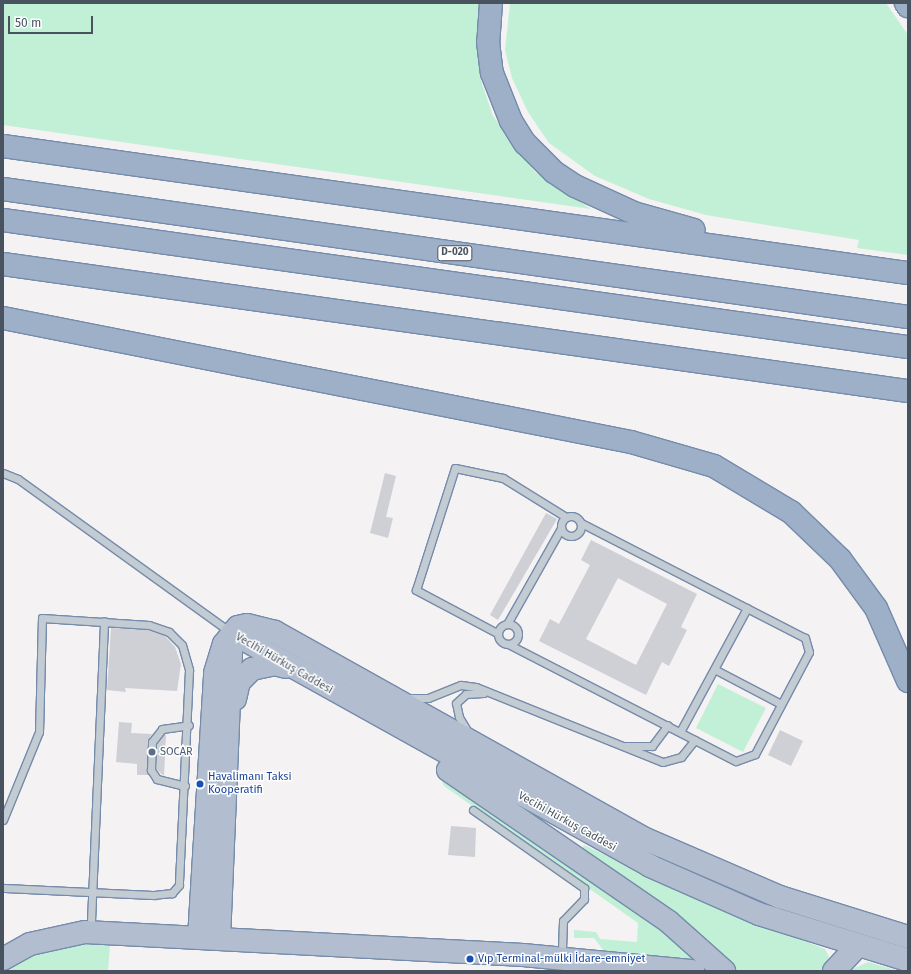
<!DOCTYPE html>
<html>
<head>
<meta charset="utf-8">
<style>
  body { margin:0 }
  #map { position:relative; width:911px; height:974px; overflow:hidden; background:#f4f2f2; font-family:"Fira Sans",sans-serif }
  div>[style] { position:absolute }
  .green>* { inset:0; background:#c1f0d7 }
  .building>* { inset:0; background:#ced0d6 }
  .roads { filter:drop-shadow(1px 0 #758bab) drop-shadow(-1px 0 #758bab) drop-shadow(0 1px #758bab) drop-shadow(0 -1px #758bab) }
  .service>* { height:7px; margin:-3.5px; padding:0 3.5px; transform-origin:3.5px; border-radius:3.5px; background:#c3cbd3 }
  .service>.ring { margin:-3.5px; padding:0; box-sizing:content-box; background:none; border:7px solid #c3cbd3; border-radius:50% }
  .primary>* { height:22px; margin:-11px; padding:0 11px; transform-origin:11px; border-radius:11px; background:#b2bed0 }
  .trunk>* { height:22px; margin:-11px; padding:0 11px; transform-origin:11px; border-radius:11px; background:#9eafc8 }
  .dots>* { width:11px; height:11px; translate:-50% -50%; box-sizing:border-box; border:2px solid #fff; border-radius:50% }
  span { translate:-50% -50%; white-space:nowrap; text-align:center; line-height:1.15; -webkit-text-stroke:3px #fff; paint-order:stroke }
  .shield-label span { padding:1px 3px; background:#fff; border:1px solid; border-radius:3px; -webkit-text-stroke-width:0 }
  .shield-label { font-size:10px; color:#49535f; font-weight:700 }
  .street-label { font-size:11px; color:#49535f }
  .service-label { font-size:11px; color:#4e5e75 }
  .left { translate:0 -50%; text-align:left }
  .transit-label { font-size:11px; color:#164399 }
  .frame { position:absolute; inset:0; border:4px solid #49535f; pointer-events:none }
  .scale { position:absolute; left:8px; top:16px; width:85px; height:18px; box-sizing:border-box; border:2px solid #49535f; border-top:0; padding-left:5px; font-size:12px; line-height:14px; white-space:nowrap; color:#49535f; -webkit-text-stroke:3px #fff; paint-order:stroke }
</style>
</head>
<body>
<div id="map">
  <div class="green">
    <div style="clip-path:polygon(3px 3px,480px 3px,477px 36px,482px 84px,493px 116px,535px 172px,591px 209px,3px 125px)"></div>
    <div style="clip-path:polygon(510px 3px,886px 3px,908px 35px,908px 255px,857px 248px,859px 240px,706px 215px,649px 199px,595px 176px,549px 143px,528px 112px,512px 78px,505px 50px)"></div>
    <div style="clip-path:polygon(718px 684px,766px 708px,743px 752px,696px 728px)"></div>
    <div style="clip-path:polygon(439px 775px,617px 895px,706px 964px,690px 959px,604px 951px,594px 938px,574px 938px,574px 930px,596px 932px,600px 939px,637px 942px,638px 923px,444px 786px)"></div>
    <div style="clip-path:polygon(584px 845px,697px 899px,825px 949px,829px 957px,822px 971px,737px 971px,670px 910px,581px 850px)"></div>
    <div style="clip-path:polygon(70px 944px,110px 944px,108px 971px,3px 971px,51px 946px)"></div>
    <div style="clip-path:polygon(868px 962px,899px 971px,848px 971px)"></div>
  </div>
  <div class="building">
    <div style="clip-path:polygon(385px 473px,396px 476px,386px 517px,393px 518px,388px 538px,370px 533px)"></div>
    <div style="clip-path:polygon(546px 513px,557px 519px,498px 620px,490px 615px)"></div>
    <div style="clip-path:polygon(evenodd,591px 540px,697px 594px,681px 627px,687px 630px,669px 666px,662px 662px,646px 695px,539px 641px,550px 619px,559px 624px,590px 565px,581px 560px,591px 540px,618px 578px,667px 604px,636px 665px,586px 639px,618px 578px)"></div>
    <div style="clip-path:polygon(111px 628px,148px 630px,165px 636px,175px 647px,181px 664px,177px 691px,125px 688px,126px 692px,107px 690px)"></div>
    <div style="clip-path:polygon(119px 722px,132px 723px,131px 733px,152px 734px,147px 742px,148px 775px,137px 775px,137px 764px,116px 762px)"></div>
    <div style="clip-path:polygon(780px 730px,803px 741px,791px 766px,768px 755px)"></div>
    <div style="clip-path:polygon(164px 735px,166px 735px,164px 776px,156px 769px,157px 744px)"></div>
    <div style="clip-path:polygon(451px 826px,476px 828px,475px 857px,448px 855px)"></div>
  </div>
  <div class="roads">
    <div class="service">
      <div style="left:3px;top:473px;width:16px;rotate:22deg"></div>
      <div style="left:18px;top:479px;width:261px;rotate:35.8deg"></div>
      <div class="ring" style="left:561px;top:516px;width:13px;height:13px"></div>
      <div class="ring" style="left:498px;top:624px;width:13px;height:13px"></div>
      <div style="left:507px;top:624px;width:110px;rotate:-60.6deg"></div>
      <div style="left:497px;top:633px;width:92px;rotate:-152deg"></div>
      <div style="left:416px;top:590px;width:128px;rotate:-72.3deg"></div>
      <div style="left:455px;top:468px;width:49px;rotate:11.8deg"></div>
      <div style="left:503px;top:478px;width:74px;rotate:31.8deg"></div>
      <div style="left:508px;top:644px;width:256px;rotate:27.2deg"></div>
      <div style="left:736px;top:761px;width:20px;rotate:-20deg"></div>
      <div style="left:755px;top:754px;width:115px;rotate:-62.1deg"></div>
      <div style="left:809px;top:652px;width:15px;rotate:-106deg"></div>
      <div style="left:805px;top:638px;width:252px;rotate:-152.8deg"></div>
      <div style="left:716px;top:670px;width:73px;rotate:27.6deg"></div>
      <div style="left:408px;top:698px;width:20px"></div>
      <div style="left:428px;top:698px;width:35px;rotate:-22deg"></div>
      <div style="left:461px;top:685px;width:15px;rotate:8deg"></div>
      <div style="left:476px;top:687px;width:201px;rotate:21.9deg"></div>
      <div style="left:663px;top:762px;width:19px;rotate:-16deg"></div>
      <div style="left:681px;top:757px;width:22px;rotate:-51deg"></div>
      <div style="left:468px;top:732px;width:17px;rotate:-121deg"></div>
      <div style="left:459px;top:717px;width:14px;rotate:-102deg"></div>
      <div style="left:456px;top:703px;width:13px;rotate:-42deg"></div>
      <div style="left:466px;top:694px;width:17px;rotate:-3deg"></div>
      <div style="left:680px;top:732px;width:141px;rotate:-61.6deg"></div>
      <div style="left:625px;top:746px;width:27px"></div>
      <div style="left:652px;top:746px;width:26px;rotate:-53deg"></div>
      <div style="left:185px;top:786px;width:29px;rotate:-166deg"></div>
      <div style="left:157px;top:779px;width:11px;rotate:-124deg"></div>
      <div style="left:151px;top:770px;width:28px;rotate:-88deg"></div>
      <div style="left:152px;top:742px;width:16px;rotate:-52deg"></div>
      <div style="left:162px;top:729px;width:27px;rotate:-8deg"></div>
      <div style="left:473px;top:810px;width:136px;rotate:35.1deg"></div>
      <div style="left:584px;top:888px;width:11px;rotate:90deg"></div>
      <div style="left:584px;top:899px;width:30px;rotate:134deg"></div>
      <div style="left:563px;top:921px;width:35px;rotate:92deg"></div>
      <div style="left:3px;top:820px;width:95px;rotate:-67.8deg"></div>
      <div style="left:39px;top:732px;width:114px;rotate:-88.5deg"></div>
      <div style="left:42px;top:618px;width:107px;rotate:3.7deg"></div>
      <div style="left:149px;top:625px;width:21px;rotate:19deg"></div>
      <div style="left:169px;top:632px;width:18px;rotate:45deg"></div>
      <div style="left:182px;top:645px;width:26px;rotate:74deg"></div>
      <div style="left:189px;top:670px;width:215px;rotate:92.7deg"></div>
      <div style="left:179px;top:885px;width:11px;rotate:131deg"></div>
      <div style="left:172px;top:893px;width:18px;rotate:174deg"></div>
      <div style="left:154px;top:895px;width:151px;rotate:-177.3deg"></div>
      <div style="left:91px;top:921px;width:300px;rotate:-87.5deg"></div>
    </div>
    <div class="primary">
      <div style="left:232px;top:633px;width:479px;rotate:29.1deg"></div>
      <div style="left:650px;top:866px;width:119px;rotate:23.8deg"></div>
      <div style="left:759px;top:914px;width:156px;rotate:17.2deg"></div>
      <div style="left:235px;top:699px;width:17px;rotate:-77deg"></div>
      <div style="left:239px;top:682px;width:18px;rotate:-45deg"></div>
      <div style="left:252px;top:669px;width:24px;rotate:-12deg"></div>
      <div style="left:275px;top:664px;width:11px;rotate:15deg"></div>
      <div style="left:448px;top:770px;width:268px;rotate:34.5deg"></div>
      <div style="left:669px;top:922px;width:74px;rotate:41.7deg"></div>
      <div style="left:199px;top:938px;width:265px;rotate:-86.5deg"></div>
      <div style="left:215px;top:673px;width:30px;rotate:-73deg"></div>
      <div style="left:224px;top:644px;width:22px;rotate:-51deg"></div>
      <div style="left:238px;top:627px;width:9px;rotate:-13deg"></div>
      <div style="left:247px;top:625px;width:29px;rotate:14deg"></div>
      <div style="left:275px;top:632px;width:422px;rotate:29.2deg"></div>
      <div style="left:643px;top:838px;width:149px;rotate:23.3deg"></div>
      <div style="left:780px;top:897px;width:134px;rotate:17.4deg"></div>
      <div style="left:219px;top:939px;width:305px;rotate:-87.6deg"></div>
      <div style="left:3px;top:959px;width:31px;rotate:-29deg"></div>
      <div style="left:30px;top:944px;width:56px;rotate:-12.3deg"></div>
      <div style="left:85px;top:932px;width:439px;rotate:3deg"></div>
      <div style="left:523px;top:955px;width:171px;rotate:5.4deg"></div>
      <div style="left:834px;top:971px;width:34px;rotate:-47deg"></div>
    </div>
    <div class="trunk">
      <div style="left:491px;top:3px;width:39px;rotate:94deg"></div>
      <div style="left:488px;top:42px;width:31px;rotate:83deg"></div>
      <div style="left:492px;top:73px;width:52px;rotate:68.4deg"></div>
      <div style="left:511px;top:121px;width:26px;rotate:58deg"></div>
      <div style="left:525px;top:143px;width:41px;rotate:45deg"></div>
      <div style="left:554px;top:172px;width:25px;rotate:34deg"></div>
      <div style="left:575px;top:186px;width:65px;rotate:24.6deg"></div>
      <div style="left:634px;top:213px;width:62px;rotate:15.8deg"></div>
      <div style="left:906px;top:3px;width:4px;rotate:56deg"></div>
      <div style="left:3px;top:146px;width:914px;rotate:7.99deg"></div>
      <div style="left:3px;top:189px;width:914px;rotate:8.05deg"></div>
      <div style="left:3px;top:220px;width:914px;rotate:7.99deg"></div>
      <div style="left:3px;top:264px;width:914px;rotate:7.99deg"></div>
      <div style="left:3px;top:318px;width:640px;rotate:11.17deg"></div>
      <div style="left:631px;top:442px;width:86px;rotate:16.1deg"></div>
      <div style="left:714px;top:466px;width:90px;rotate:30.9deg"></div>
      <div style="left:791px;top:512px;width:68px;rotate:43.8deg"></div>
      <div style="left:840px;top:559px;width:61px;rotate:53.7deg"></div>
      <div style="left:876px;top:608px;width:80px;rotate:66.3deg"></div>
    </div>
  </div>
  <div class="dots">
    <div style="left:152px;top:752px;background:#5c6f8a"></div>
    <div style="left:200px;top:784px;background:#1a4fb4"></div>
    <div style="left:470px;top:959px;background:#1a4fb4"></div>
  </div>
  <div class="shield-label">
    <span style="left:455px;top:253px">D-020</span>
  </div>
  <div class="street-label">
    <span style="left:284px;top:664px;rotate:30deg">Vecihi Hürkuş Caddesi</span>
    <span style="left:567px;top:822px;rotate:29deg">Vecihi Hürkuş Caddesi</span>
  </div>
  <div class="service-label">
    <span class="left" style="left:160px;top:752px">SOCAR</span>
  </div>
  <div class="transit-label">
    <span class="left" style="left:208px;top:784px">Havalimanı Taksi<br>Kooperatifi</span>
    <span class="left" style="left:478px;top:959px">Vıp Terminal-mülki İdare-emniyet</span>
  </div>
  <div class="frame"></div>
  <div class="scale">50 m</div>
</div>
</body>
</html>
